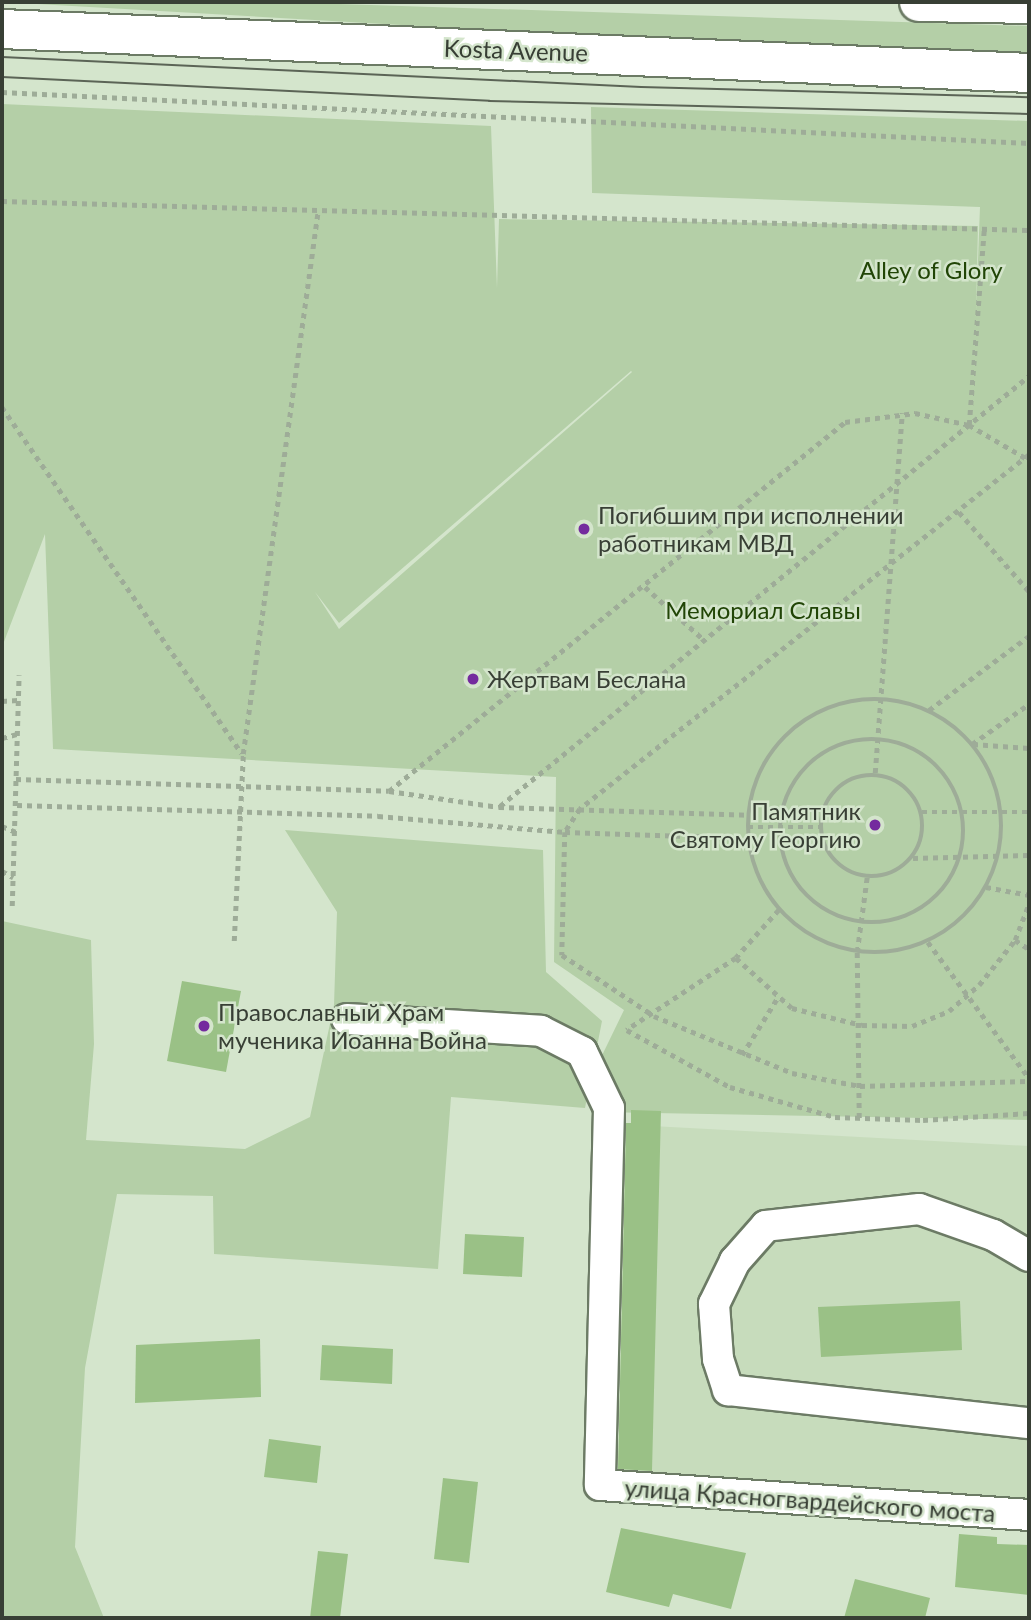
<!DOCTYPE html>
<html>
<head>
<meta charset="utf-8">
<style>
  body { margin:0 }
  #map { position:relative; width:1031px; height:1620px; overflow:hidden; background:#d4e5cc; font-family:Lato,sans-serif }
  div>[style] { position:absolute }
  .built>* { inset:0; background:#c7dcbc }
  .green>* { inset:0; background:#b4cfa7 }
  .building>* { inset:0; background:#9ac186 }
  .path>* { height:4.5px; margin-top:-2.25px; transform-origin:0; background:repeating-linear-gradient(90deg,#9eac98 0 5px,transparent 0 10px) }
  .path>.ring { margin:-2.25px; padding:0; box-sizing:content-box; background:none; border:4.5px solid #9eac98; border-radius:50% }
  .roads { filter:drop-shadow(2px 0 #6c7b65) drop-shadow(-2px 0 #6c7b65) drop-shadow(0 2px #6c7b65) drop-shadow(0 -2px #6c7b65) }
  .minor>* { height:30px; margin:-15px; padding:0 15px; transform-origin:15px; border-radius:15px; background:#fff }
  .major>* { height:38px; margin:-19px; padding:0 19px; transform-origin:19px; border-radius:19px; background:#fff }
  .tram>* { height:2px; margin:-1px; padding:0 1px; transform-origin:1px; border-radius:1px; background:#5b6456 }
  .dots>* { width:19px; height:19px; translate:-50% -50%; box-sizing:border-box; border:4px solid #d4e5cc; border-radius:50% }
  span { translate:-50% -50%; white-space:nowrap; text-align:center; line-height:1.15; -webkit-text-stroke:5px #d4e5cc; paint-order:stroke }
  .street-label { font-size:24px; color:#383f35 }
  .park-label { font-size:24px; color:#214506 }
  .poi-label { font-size:24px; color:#383f35 }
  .left { translate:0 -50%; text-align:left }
  .right { translate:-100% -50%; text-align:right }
  .frame { position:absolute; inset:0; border:4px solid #383f35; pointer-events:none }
</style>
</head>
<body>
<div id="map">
  <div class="built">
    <div style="clip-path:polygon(633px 1125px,1029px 1146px,1029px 1499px,618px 1472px)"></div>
  </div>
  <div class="green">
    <div style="clip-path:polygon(2px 2px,277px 2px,1029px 26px,1029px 61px)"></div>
    <div style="clip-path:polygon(evenodd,2px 104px,491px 126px,497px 288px,499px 219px,978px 226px,976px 314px,980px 207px,592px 193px,591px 107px,1029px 121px,1029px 1120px,597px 1112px,593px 1074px,624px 1010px,554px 962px,556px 777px,53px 749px,45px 534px,2px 647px,2px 104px,631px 371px,632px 372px,339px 629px,315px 592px,339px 623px,631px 371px)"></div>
    <div style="clip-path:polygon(285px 830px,543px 850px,546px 972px,602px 1021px,585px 1108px,451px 1097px,438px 1269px,214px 1254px,213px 1196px,117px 1194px,85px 1368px,75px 1547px,104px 1618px,2px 1618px,2px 921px,91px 940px,94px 1044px,86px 1140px,245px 1149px,310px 1117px,334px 1005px,337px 912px)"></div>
  </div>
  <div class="building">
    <div style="clip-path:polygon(182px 981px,241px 991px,226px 1072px,167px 1061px)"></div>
    <div style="clip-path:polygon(631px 1110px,661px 1111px,652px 1471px,618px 1469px,626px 1123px,631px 1123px)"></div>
    <div style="clip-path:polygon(465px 1234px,524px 1237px,522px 1277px,463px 1274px)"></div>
    <div style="clip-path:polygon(960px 1301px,962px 1350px,821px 1357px,818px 1307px)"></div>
    <div style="clip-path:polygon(260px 1339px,261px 1397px,135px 1403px,136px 1345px)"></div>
    <div style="clip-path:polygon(322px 1345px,393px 1349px,392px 1384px,320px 1380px)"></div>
    <div style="clip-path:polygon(269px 1439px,321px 1446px,317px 1483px,264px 1477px)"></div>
    <div style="clip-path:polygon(443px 1478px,478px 1482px,469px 1563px,434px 1559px)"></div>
    <div style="clip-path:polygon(621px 1528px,746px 1553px,731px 1609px,673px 1594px,669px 1607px,606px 1592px)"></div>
    <div style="clip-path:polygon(959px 1534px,997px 1537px,997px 1544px,1029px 1545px,1029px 1595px,955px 1587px)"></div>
    <div style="clip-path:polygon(318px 1551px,348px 1554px,340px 1618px,310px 1618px)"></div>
    <div style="clip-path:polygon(855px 1579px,930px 1598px,925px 1618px,844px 1618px)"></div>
  </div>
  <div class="path">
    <div style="left:2px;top:92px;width:1028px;rotate:2.84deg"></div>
    <div style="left:2px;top:201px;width:1027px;rotate:1.62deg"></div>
    <div style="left:2px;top:407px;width:421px;rotate:55.3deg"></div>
    <div style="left:969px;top:425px;width:197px;rotate:-85.6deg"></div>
    <div style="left:1029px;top:455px;width:572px;rotate:141.75deg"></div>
    <div style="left:580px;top:809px;width:27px;rotate:123deg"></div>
    <div style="left:565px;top:832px;width:123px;rotate:91.4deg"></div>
    <div style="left:562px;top:955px;width:110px;rotate:33.5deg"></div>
    <div style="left:654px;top:1016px;width:149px;rotate:22.4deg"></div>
    <div style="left:792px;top:1073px;width:69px;rotate:10.8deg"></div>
    <div style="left:860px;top:1086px;width:169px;rotate:-1.7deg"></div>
    <div style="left:959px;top:512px;width:106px;rotate:48.5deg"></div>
    <div style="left:645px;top:587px;width:79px;rotate:41.9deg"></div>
    <div class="ring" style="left:748px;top:699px;width:249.5px;height:249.5px"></div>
    <div style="left:2px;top:701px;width:16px;rotate:-4deg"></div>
    <div style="left:929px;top:710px;width:124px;rotate:-36.5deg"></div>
    <div style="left:2px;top:738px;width:16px;rotate:-15deg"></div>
    <div class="ring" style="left:780px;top:739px;width:179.5px;height:179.5px"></div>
    <div style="left:972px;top:744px;width:70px;rotate:-35.1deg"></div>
    <div style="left:973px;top:744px;width:56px;rotate:4.1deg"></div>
    <div style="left:875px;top:773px;width:361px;rotate:-85.7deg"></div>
    <div class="ring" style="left:821px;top:775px;width:97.5px;height:97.5px"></div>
    <div style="left:16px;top:779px;width:373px;rotate:1.8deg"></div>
    <div style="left:389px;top:791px;width:111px;rotate:8.3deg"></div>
    <div style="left:499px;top:807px;width:249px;rotate:1.8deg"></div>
    <div style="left:389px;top:791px;width:587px;rotate:-38.98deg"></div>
    <div style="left:845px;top:422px;width:71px;rotate:-7.3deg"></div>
    <div style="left:915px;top:413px;width:55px;rotate:12.5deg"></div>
    <div style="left:969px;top:425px;width:69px;rotate:30.3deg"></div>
    <div style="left:17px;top:805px;width:361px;rotate:1.7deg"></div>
    <div style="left:378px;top:816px;width:188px;rotate:4.9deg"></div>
    <div style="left:565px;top:832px;width:183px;rotate:1.9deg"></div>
    <div style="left:500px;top:806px;width:682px;rotate:-39.11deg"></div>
    <div style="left:922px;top:812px;width:107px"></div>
    <div style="left:2px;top:826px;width:15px;rotate:23deg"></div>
    <div style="left:748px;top:827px;width:73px"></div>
    <div style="left:913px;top:858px;width:116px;rotate:-1.5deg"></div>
    <div style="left:2px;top:871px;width:13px;rotate:29deg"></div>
    <div style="left:986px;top:887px;width:44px;rotate:10.5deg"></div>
    <div style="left:12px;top:906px;width:231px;rotate:-88.3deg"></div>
    <div style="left:779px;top:910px;width:64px;rotate:131.9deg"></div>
    <div style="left:736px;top:958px;width:131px;rotate:146.6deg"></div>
    <div style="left:627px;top:1030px;width:118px;rotate:29deg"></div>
    <div style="left:730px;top:1087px;width:109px;rotate:15.9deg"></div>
    <div style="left:835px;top:1117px;width:88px;rotate:2deg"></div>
    <div style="left:923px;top:1120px;width:106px;rotate:-3.8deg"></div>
    <div style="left:1015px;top:940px;width:17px;rotate:33deg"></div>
    <div style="left:234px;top:941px;width:187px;rotate:-87.2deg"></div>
    <div style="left:243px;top:754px;width:548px;rotate:-82.14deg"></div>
    <div style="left:928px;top:942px;width:169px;rotate:53.4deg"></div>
    <div style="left:736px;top:958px;width:75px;rotate:41.8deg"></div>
    <div style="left:792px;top:1008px;width:72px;rotate:13.7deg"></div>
    <div style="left:862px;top:1025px;width:50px;rotate:1.1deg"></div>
    <div style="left:912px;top:1026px;width:40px;rotate:-22deg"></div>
    <div style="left:949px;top:1011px;width:40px;rotate:-41deg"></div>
    <div style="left:979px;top:985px;width:58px;rotate:-51.3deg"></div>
    <div style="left:1015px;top:940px;width:40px;rotate:-69deg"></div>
    <div style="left:742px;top:1055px;width:68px;rotate:-58.2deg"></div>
    <div style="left:859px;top:1118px;width:166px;rotate:-90.7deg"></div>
    <div style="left:857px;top:952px;width:76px;rotate:-82.4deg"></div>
  </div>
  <div class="roads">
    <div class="minor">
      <div style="left:347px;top:1019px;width:194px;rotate:3.5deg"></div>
      <div style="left:541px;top:1031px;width:46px;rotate:27.1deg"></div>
      <div style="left:582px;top:1052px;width:62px;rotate:64.3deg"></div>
      <div style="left:609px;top:1108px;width:377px;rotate:91.4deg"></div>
      <div style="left:600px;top:1485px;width:430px;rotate:4deg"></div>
      <div style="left:1029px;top:1256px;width:42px;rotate:-149.7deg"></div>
      <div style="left:993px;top:1235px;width:78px;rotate:-160.6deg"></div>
      <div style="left:919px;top:1209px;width:154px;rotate:173.7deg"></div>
      <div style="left:766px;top:1226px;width:47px;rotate:131.5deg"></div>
      <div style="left:735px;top:1261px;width:48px;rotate:116deg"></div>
      <div style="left:714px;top:1304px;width:55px;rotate:85.8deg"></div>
      <div style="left:718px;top:1359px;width:33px;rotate:72deg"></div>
      <div style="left:728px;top:1390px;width:303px;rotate:6.3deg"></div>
    </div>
    <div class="major">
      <div style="left:919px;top:2px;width:110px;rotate:1deg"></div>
      <div style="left:2px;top:29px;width:1028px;rotate:2.45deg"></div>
    </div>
  </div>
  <div class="tram">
    <div style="left:2px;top:57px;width:640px;rotate:2.69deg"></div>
    <div style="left:641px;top:87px;width:388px;rotate:1.5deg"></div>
    <div style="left:2px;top:77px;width:488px;rotate:2.8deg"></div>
    <div style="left:489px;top:101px;width:540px;rotate:1.38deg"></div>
  </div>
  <div class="dots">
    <div style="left:584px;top:529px;background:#742b9e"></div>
    <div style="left:473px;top:679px;background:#742b9e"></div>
    <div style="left:875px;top:825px;background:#742b9e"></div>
    <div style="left:204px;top:1026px;background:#742b9e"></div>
  </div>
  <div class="street-label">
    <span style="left:516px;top:50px;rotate:2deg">Kosta Avenue</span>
    <span style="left:810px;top:1500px;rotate:4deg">улица Красногвардейского моста</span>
  </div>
  <div class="park-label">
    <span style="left:931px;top:270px">Alley of Glory</span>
    <span style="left:763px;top:610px">Мемориал Славы</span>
  </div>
  <div class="poi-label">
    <span class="left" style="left:598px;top:529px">Погибшим при исполнении<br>работникам МВД</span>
    <span class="left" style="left:487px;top:679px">Жертвам Беслана</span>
    <span class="right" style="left:861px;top:825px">Памятник<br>Святому Георгию</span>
    <span class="left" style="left:218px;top:1026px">Православный Храм<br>мученика Иоанна Война</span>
  </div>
  <div class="frame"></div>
</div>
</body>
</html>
